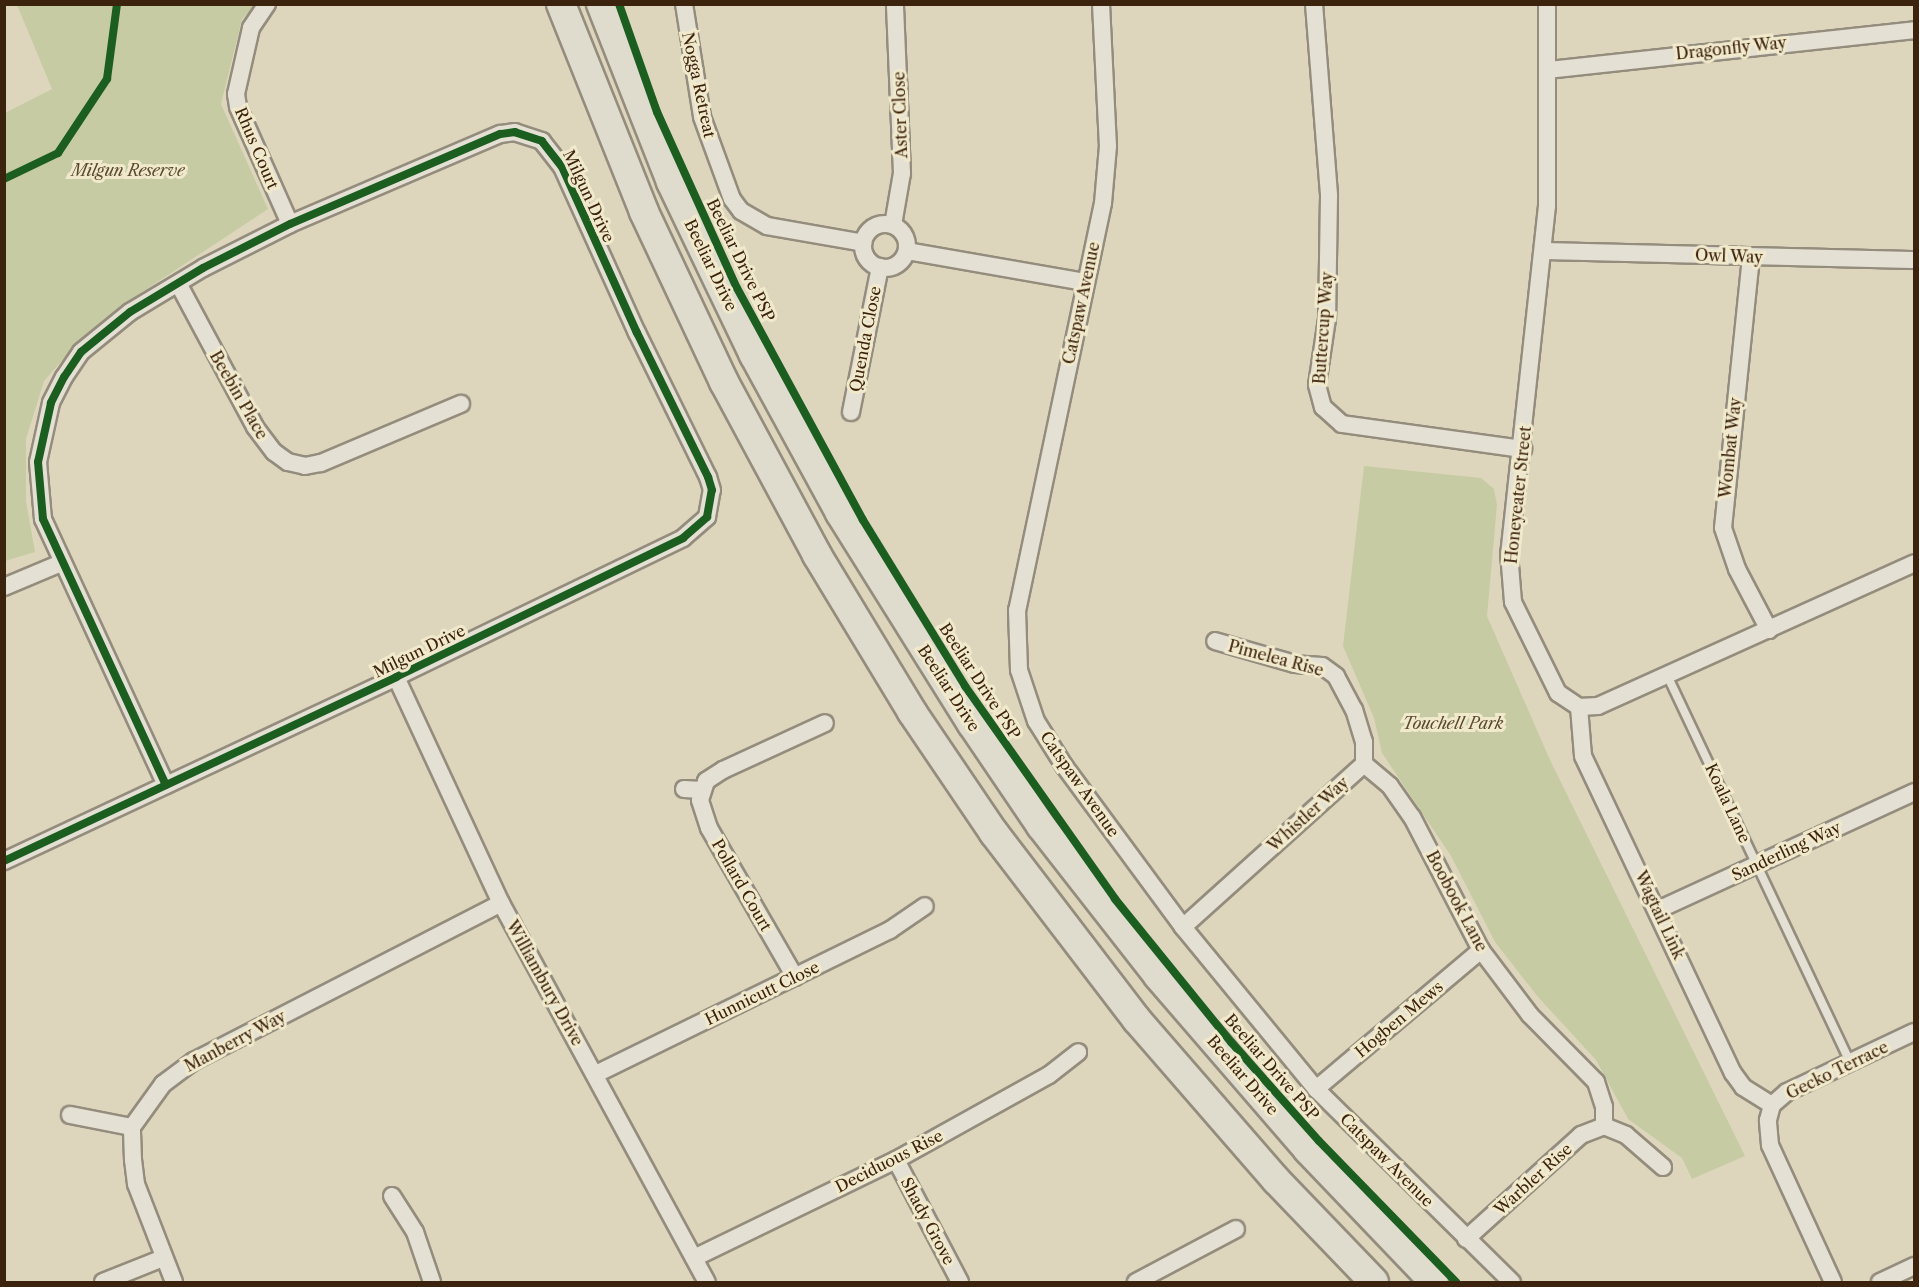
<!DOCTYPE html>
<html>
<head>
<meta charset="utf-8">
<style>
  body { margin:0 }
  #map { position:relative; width:1919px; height:1287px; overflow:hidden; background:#ddd6bd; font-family:"Libre Caslon Text",serif }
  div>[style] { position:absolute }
  .green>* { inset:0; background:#c6cba3 }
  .roads { filter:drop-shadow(2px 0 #948c7c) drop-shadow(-2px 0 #948c7c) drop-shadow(0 2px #948c7c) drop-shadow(0 -2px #948c7c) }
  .service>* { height:8px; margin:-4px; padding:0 4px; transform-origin:4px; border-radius:4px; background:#e4e0d4 }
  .minor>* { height:16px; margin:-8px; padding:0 8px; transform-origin:8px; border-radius:8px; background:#e4e0d4 }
  .minor>.ring { margin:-8px; padding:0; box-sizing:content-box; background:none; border:16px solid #e4e0d4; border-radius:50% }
  .trunk>* { height:28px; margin:-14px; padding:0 14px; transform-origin:14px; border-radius:14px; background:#dfdbcd }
  .cycleway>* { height:8px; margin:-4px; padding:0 4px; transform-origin:4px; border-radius:4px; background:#1b5e20 }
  span { translate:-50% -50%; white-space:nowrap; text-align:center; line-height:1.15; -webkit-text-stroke:6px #f1e9cc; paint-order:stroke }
  .street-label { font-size:16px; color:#3c230e }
  .park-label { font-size:16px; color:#5a4b2e; font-style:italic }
  .frame { position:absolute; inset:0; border:6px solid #3c230e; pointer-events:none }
</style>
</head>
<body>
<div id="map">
  <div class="green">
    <div style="clip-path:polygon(17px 5px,256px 5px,242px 19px,221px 104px,268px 209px,130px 300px,78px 342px,44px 381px,26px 439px,26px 501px,35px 552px,5px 561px,5px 113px,52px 89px)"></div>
    <div style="clip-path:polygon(1364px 466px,1481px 478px,1494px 489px,1497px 505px,1487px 616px,1550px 760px,1745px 1156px,1692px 1179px,1682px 1158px,1628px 1119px,1596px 1060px,1538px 997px,1495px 942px,1451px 856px,1382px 753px,1374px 718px,1343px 646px)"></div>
  </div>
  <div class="roads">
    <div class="service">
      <div style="left:1667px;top:675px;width:428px;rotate:64.7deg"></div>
    </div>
    <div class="minor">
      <div style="left:267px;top:4px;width:29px;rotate:124deg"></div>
      <div style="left:251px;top:28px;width:68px;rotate:102.8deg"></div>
      <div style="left:236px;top:94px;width:13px;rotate:81deg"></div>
      <div style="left:238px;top:107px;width:128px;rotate:66deg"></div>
      <div style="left:684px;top:4px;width:114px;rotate:80.9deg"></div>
      <div style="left:702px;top:117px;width:87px;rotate:69.9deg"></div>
      <div style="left:732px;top:199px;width:15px;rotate:53deg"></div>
      <div style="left:741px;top:211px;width:30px;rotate:30deg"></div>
      <div style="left:767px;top:226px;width:98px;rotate:9.9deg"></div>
      <div style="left:1101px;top:4px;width:142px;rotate:87.2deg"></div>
      <div style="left:1108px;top:146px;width:57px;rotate:95deg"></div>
      <div style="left:1103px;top:203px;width:416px;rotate:101.9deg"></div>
      <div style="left:1017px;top:610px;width:60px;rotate:88.1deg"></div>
      <div style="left:1019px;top:670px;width:54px;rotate:71.6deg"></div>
      <div style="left:1036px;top:721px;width:54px;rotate:57.8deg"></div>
      <div style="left:1065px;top:767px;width:199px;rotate:53.6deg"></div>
      <div style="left:1183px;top:927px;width:210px;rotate:50.6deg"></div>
      <div style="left:1316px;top:1089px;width:275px;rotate:44.6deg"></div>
      <div style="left:1314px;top:4px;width:193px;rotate:85.5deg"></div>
      <div style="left:1329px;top:196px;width:123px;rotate:90.9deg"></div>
      <div style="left:1327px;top:319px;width:67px;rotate:98.6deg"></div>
      <div style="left:1317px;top:385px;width:23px;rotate:75deg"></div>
      <div style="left:1323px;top:407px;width:25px;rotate:42deg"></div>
      <div style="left:1342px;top:424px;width:183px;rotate:7.9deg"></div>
      <div style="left:1547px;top:4px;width:202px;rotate:90deg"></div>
      <div style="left:1547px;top:206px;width:349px;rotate:96.2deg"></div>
      <div style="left:1509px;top:553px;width:49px;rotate:85.3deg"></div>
      <div style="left:1513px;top:602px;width:102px;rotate:63.7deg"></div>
      <div style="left:1558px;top:693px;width:25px;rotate:34deg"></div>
      <div style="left:1579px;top:707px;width:19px;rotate:-3deg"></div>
      <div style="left:1598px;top:706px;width:347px;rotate:-24.3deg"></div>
      <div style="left:1548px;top:70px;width:368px;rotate:-6.2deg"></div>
      <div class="ring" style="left:863px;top:224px;width:28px;height:28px"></div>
      <div style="left:893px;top:225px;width:53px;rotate:-80.2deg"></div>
      <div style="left:902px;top:173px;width:169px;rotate:-92.4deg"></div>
      <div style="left:907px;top:251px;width:181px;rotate:9.9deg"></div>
      <div style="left:1543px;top:251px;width:371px;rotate:1.4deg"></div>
      <div style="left:1751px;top:257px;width:272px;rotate:95.9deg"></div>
      <div style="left:1723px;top:528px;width:43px;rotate:71.1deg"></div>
      <div style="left:1737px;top:569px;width:69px;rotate:62.3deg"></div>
      <div style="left:179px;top:285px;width:161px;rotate:61.8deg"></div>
      <div style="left:255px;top:427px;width:31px;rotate:53deg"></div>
      <div style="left:274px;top:452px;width:17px;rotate:36deg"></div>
      <div style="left:288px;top:462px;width:17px;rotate:13deg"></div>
      <div style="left:305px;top:466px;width:16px;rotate:-11deg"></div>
      <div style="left:321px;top:463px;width:152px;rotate:-22.9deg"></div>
      <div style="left:851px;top:412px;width:148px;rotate:-78.7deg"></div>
      <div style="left:4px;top:587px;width:62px;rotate:-22.8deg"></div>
      <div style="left:396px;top:677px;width:249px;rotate:65.1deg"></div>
      <div style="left:501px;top:903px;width:431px;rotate:61.5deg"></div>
      <div style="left:1579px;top:707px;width:49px;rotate:85.3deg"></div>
      <div style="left:1583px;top:756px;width:351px;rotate:64.7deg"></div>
      <div style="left:1733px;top:1073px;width:17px;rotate:54deg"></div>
      <div style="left:1743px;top:1087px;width:34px;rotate:32deg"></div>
      <div style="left:1364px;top:764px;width:34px;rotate:40deg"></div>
      <div style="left:1390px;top:786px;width:38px;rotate:55deg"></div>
      <div style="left:1412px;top:817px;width:150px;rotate:62.6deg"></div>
      <div style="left:1481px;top:950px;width:81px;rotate:53deg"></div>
      <div style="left:1530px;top:1015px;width:94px;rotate:45.4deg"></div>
      <div style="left:1596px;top:1082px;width:26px;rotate:72deg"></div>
      <div style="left:1604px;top:1107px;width:19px;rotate:90deg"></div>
      <div style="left:1604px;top:1126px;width:24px;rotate:22deg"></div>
      <div style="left:1626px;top:1135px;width:49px;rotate:40.9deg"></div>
      <div style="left:684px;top:789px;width:18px;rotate:3deg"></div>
      <div style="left:4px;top:861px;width:433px;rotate:-25.1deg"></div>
      <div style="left:396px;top:677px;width:319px;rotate:-25.8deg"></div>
      <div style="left:683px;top:538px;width:32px;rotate:-41deg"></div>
      <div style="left:707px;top:517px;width:27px;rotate:-80deg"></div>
      <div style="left:712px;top:490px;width:14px;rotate:-107deg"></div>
      <div style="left:708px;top:477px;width:161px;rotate:-116.2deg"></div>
      <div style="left:637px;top:333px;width:182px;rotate:-114.3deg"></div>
      <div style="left:562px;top:167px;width:33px;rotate:-128deg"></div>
      <div style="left:542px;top:141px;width:28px;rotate:-162deg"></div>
      <div style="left:515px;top:132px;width:15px;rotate:172deg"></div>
      <div style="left:500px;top:134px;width:228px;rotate:156.8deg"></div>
      <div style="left:290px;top:224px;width:97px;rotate:153.2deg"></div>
      <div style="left:203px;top:268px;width:85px;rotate:148.9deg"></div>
      <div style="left:130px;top:312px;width:63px;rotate:140.8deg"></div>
      <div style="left:81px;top:352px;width:30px;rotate:124deg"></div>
      <div style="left:64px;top:377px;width:29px;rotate:117deg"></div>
      <div style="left:51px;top:403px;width:60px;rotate:102.4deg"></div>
      <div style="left:38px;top:462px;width:57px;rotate:85deg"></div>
      <div style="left:43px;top:519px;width:293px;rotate:65.2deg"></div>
      <div style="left:1658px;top:910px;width:282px;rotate:-24.7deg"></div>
      <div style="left:1183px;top:927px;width:244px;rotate:-42deg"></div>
      <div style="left:1364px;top:764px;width:22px;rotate:-90deg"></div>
      <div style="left:1364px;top:742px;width:34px;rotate:-107deg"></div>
      <div style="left:1354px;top:710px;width:38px;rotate:-118deg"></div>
      <div style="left:1336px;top:676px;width:17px;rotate:-144deg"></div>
      <div style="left:1322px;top:666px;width:27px;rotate:-176deg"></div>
      <div style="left:1295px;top:664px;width:83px;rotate:-164deg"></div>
      <div style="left:795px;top:977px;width:172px;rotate:-120deg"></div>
      <div style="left:709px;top:828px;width:29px;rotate:-108deg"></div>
      <div style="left:700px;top:800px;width:20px;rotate:-72deg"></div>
      <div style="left:706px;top:781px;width:20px;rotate:-33deg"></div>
      <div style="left:723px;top:770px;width:112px;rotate:-24.7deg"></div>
      <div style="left:596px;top:1074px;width:327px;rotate:-26.1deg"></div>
      <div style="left:890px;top:930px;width:42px;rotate:-34.4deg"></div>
      <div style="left:1316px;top:1089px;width:216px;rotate:-40.1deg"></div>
      <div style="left:70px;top:1115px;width:63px;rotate:11deg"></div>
      <div style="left:896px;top:1160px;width:138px;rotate:62.3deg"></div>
      <div style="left:392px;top:1196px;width:43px;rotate:57.4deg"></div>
      <div style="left:415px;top:1232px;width:53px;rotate:71.2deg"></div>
      <div style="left:1466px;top:1239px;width:155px;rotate:-42.1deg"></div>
      <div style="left:1581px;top:1135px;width:25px;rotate:-21deg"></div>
      <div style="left:694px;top:1258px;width:225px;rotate:-25.9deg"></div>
      <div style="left:896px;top:1160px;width:175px;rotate:-29.1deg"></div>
      <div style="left:1049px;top:1075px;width:37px;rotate:-38deg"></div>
      <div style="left:103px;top:1282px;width:65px;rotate:-21.8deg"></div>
      <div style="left:174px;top:1282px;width:105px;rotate:-111.2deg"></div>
      <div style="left:136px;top:1184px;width:24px;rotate:-97deg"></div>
      <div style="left:133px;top:1160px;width:33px;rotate:-92deg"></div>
      <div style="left:132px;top:1127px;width:53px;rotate:-54.2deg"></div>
      <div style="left:163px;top:1084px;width:39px;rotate:-37deg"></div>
      <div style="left:194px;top:1061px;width:345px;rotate:-27.2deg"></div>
      <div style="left:1136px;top:1282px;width:113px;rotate:-27.9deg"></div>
      <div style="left:1833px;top:1282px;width:151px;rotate:-114.7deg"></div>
      <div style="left:1770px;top:1145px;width:25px;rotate:-95deg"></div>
      <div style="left:1768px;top:1120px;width:16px;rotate:-75deg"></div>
      <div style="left:1772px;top:1105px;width:20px;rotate:-41deg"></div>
      <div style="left:1787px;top:1092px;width:140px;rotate:-25.3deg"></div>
      <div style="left:1880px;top:1282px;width:38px;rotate:-25deg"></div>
    </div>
    <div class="trunk">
      <div style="left:561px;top:4px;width:224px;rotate:68.2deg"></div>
      <div style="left:644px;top:212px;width:188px;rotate:64.8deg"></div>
      <div style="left:724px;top:382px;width:196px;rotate:61.7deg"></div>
      <div style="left:817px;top:555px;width:184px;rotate:58.8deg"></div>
      <div style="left:912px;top:712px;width:146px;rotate:55.9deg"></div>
      <div style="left:994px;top:833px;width:235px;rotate:52.6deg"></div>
      <div style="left:1137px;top:1020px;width:212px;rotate:49deg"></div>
      <div style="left:1276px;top:1180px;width:141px;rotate:46.1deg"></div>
      <div style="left:601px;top:4px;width:191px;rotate:68.5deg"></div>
      <div style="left:671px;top:182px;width:192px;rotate:64.4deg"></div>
      <div style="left:754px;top:355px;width:180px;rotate:61.4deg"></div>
      <div style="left:840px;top:513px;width:249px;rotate:58deg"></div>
      <div style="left:972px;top:724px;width:123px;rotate:55.9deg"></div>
      <div style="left:1041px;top:826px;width:190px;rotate:52deg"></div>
      <div style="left:1158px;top:976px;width:230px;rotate:49.2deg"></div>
      <div style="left:1308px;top:1150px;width:182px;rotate:46.3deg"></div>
    </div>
  </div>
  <div class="cycleway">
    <div style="left:619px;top:4px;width:114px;rotate:70.6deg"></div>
    <div style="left:657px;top:112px;width:193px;rotate:65.6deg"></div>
    <div style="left:737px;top:288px;width:264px;rotate:61.5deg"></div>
    <div style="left:863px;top:520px;width:195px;rotate:58.4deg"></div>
    <div style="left:965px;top:686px;width:261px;rotate:54.8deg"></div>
    <div style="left:1115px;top:899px;width:184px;rotate:51deg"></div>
    <div style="left:1231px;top:1042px;width:132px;rotate:48.4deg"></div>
    <div style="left:1319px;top:1141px;width:197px;rotate:45.8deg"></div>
    <div style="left:4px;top:179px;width:60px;rotate:-25.7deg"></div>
    <div style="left:58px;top:153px;width:89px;rotate:-56.5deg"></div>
    <div style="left:107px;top:79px;width:76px;rotate:-82.4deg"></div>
    <div style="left:4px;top:861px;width:433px;rotate:-25.1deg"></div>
    <div style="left:396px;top:677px;width:319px;rotate:-25.8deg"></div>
    <div style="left:683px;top:538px;width:32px;rotate:-41deg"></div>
    <div style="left:707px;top:517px;width:27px;rotate:-80deg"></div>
    <div style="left:712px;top:490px;width:14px;rotate:-107deg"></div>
    <div style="left:708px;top:477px;width:161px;rotate:-116.2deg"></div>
    <div style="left:637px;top:333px;width:182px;rotate:-114.3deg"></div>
    <div style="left:562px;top:167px;width:33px;rotate:-128deg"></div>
    <div style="left:542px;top:141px;width:28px;rotate:-162deg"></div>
    <div style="left:515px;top:132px;width:15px;rotate:172deg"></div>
    <div style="left:500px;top:134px;width:228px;rotate:156.8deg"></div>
    <div style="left:290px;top:224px;width:97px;rotate:153.2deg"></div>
    <div style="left:203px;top:268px;width:85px;rotate:148.9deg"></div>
    <div style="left:130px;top:312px;width:63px;rotate:140.8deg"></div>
    <div style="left:81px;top:352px;width:30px;rotate:124deg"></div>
    <div style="left:64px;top:377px;width:29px;rotate:117deg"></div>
    <div style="left:51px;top:403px;width:60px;rotate:102.4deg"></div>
    <div style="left:38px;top:462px;width:57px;rotate:85deg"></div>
    <div style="left:43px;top:519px;width:293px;rotate:65.2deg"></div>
  </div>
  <div class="street-label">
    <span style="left:1731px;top:48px;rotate:-6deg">Dragonfly Way</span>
    <span style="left:699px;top:85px;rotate:78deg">Nogga Retreat</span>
    <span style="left:900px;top:115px;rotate:-92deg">Aster Close</span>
    <span style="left:257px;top:148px;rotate:67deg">Rhus Court</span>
    <span style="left:589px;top:196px;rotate:65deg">Milgun Drive</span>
    <span style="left:1729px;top:256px;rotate:2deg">Owl Way</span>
    <span style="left:741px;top:260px;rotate:64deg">Beeliar Drive PSP</span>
    <span style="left:711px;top:265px;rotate:64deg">Beeliar Drive</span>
    <span style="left:1081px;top:303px;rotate:-78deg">Catspaw Avenue</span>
    <span style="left:1323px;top:328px;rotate:-86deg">Buttercup Way</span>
    <span style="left:865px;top:339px;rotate:-79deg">Quenda Close</span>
    <span style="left:239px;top:395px;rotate:60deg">Beebin Place</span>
    <span style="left:1730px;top:448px;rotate:-84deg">Wombat Way</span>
    <span style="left:1518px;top:495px;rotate:-84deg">Honeyeater Street</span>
    <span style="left:419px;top:651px;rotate:-26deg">Milgun Drive</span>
    <span style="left:1276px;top:658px;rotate:15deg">Pimelea Rise</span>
    <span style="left:980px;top:681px;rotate:57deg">Beeliar Drive PSP</span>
    <span style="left:949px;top:688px;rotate:57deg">Beeliar Drive</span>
    <span style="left:1080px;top:784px;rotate:55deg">Catspaw Avenue</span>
    <span style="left:1728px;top:803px;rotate:65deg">Koala Lane</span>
    <span style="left:1308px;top:814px;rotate:-42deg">Whistler Way</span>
    <span style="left:1786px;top:851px;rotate:-25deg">Sanderling Way</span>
    <span style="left:742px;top:885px;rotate:60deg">Pollard Court</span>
    <span style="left:1457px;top:901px;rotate:62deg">Boobook Lane</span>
    <span style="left:1660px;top:915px;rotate:65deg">Wagtail Link</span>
    <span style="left:545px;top:983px;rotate:61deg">Williambury Drive</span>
    <span style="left:762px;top:993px;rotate:-26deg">Hunnicutt Close</span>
    <span style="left:1399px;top:1019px;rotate:-40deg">Hogben Mews</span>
    <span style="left:235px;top:1041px;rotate:-28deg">Manberry Way</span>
    <span style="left:1272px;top:1067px;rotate:49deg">Beeliar Drive PSP</span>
    <span style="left:1837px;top:1070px;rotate:-26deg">Gecko Terrace</span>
    <span style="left:1243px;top:1075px;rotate:49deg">Beeliar Drive</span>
    <span style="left:1387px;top:1160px;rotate:45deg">Catspaw Avenue</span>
    <span style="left:889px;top:1161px;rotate:-27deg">Deciduous Rise</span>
    <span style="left:1533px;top:1179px;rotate:-42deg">Warbler Rise</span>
    <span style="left:928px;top:1221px;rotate:62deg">Shady Grove</span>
  </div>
  <div class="park-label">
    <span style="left:128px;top:170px">Milgun Reserve</span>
    <span style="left:1453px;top:723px">Touchell Park</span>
  </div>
  <div class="frame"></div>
</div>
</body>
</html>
